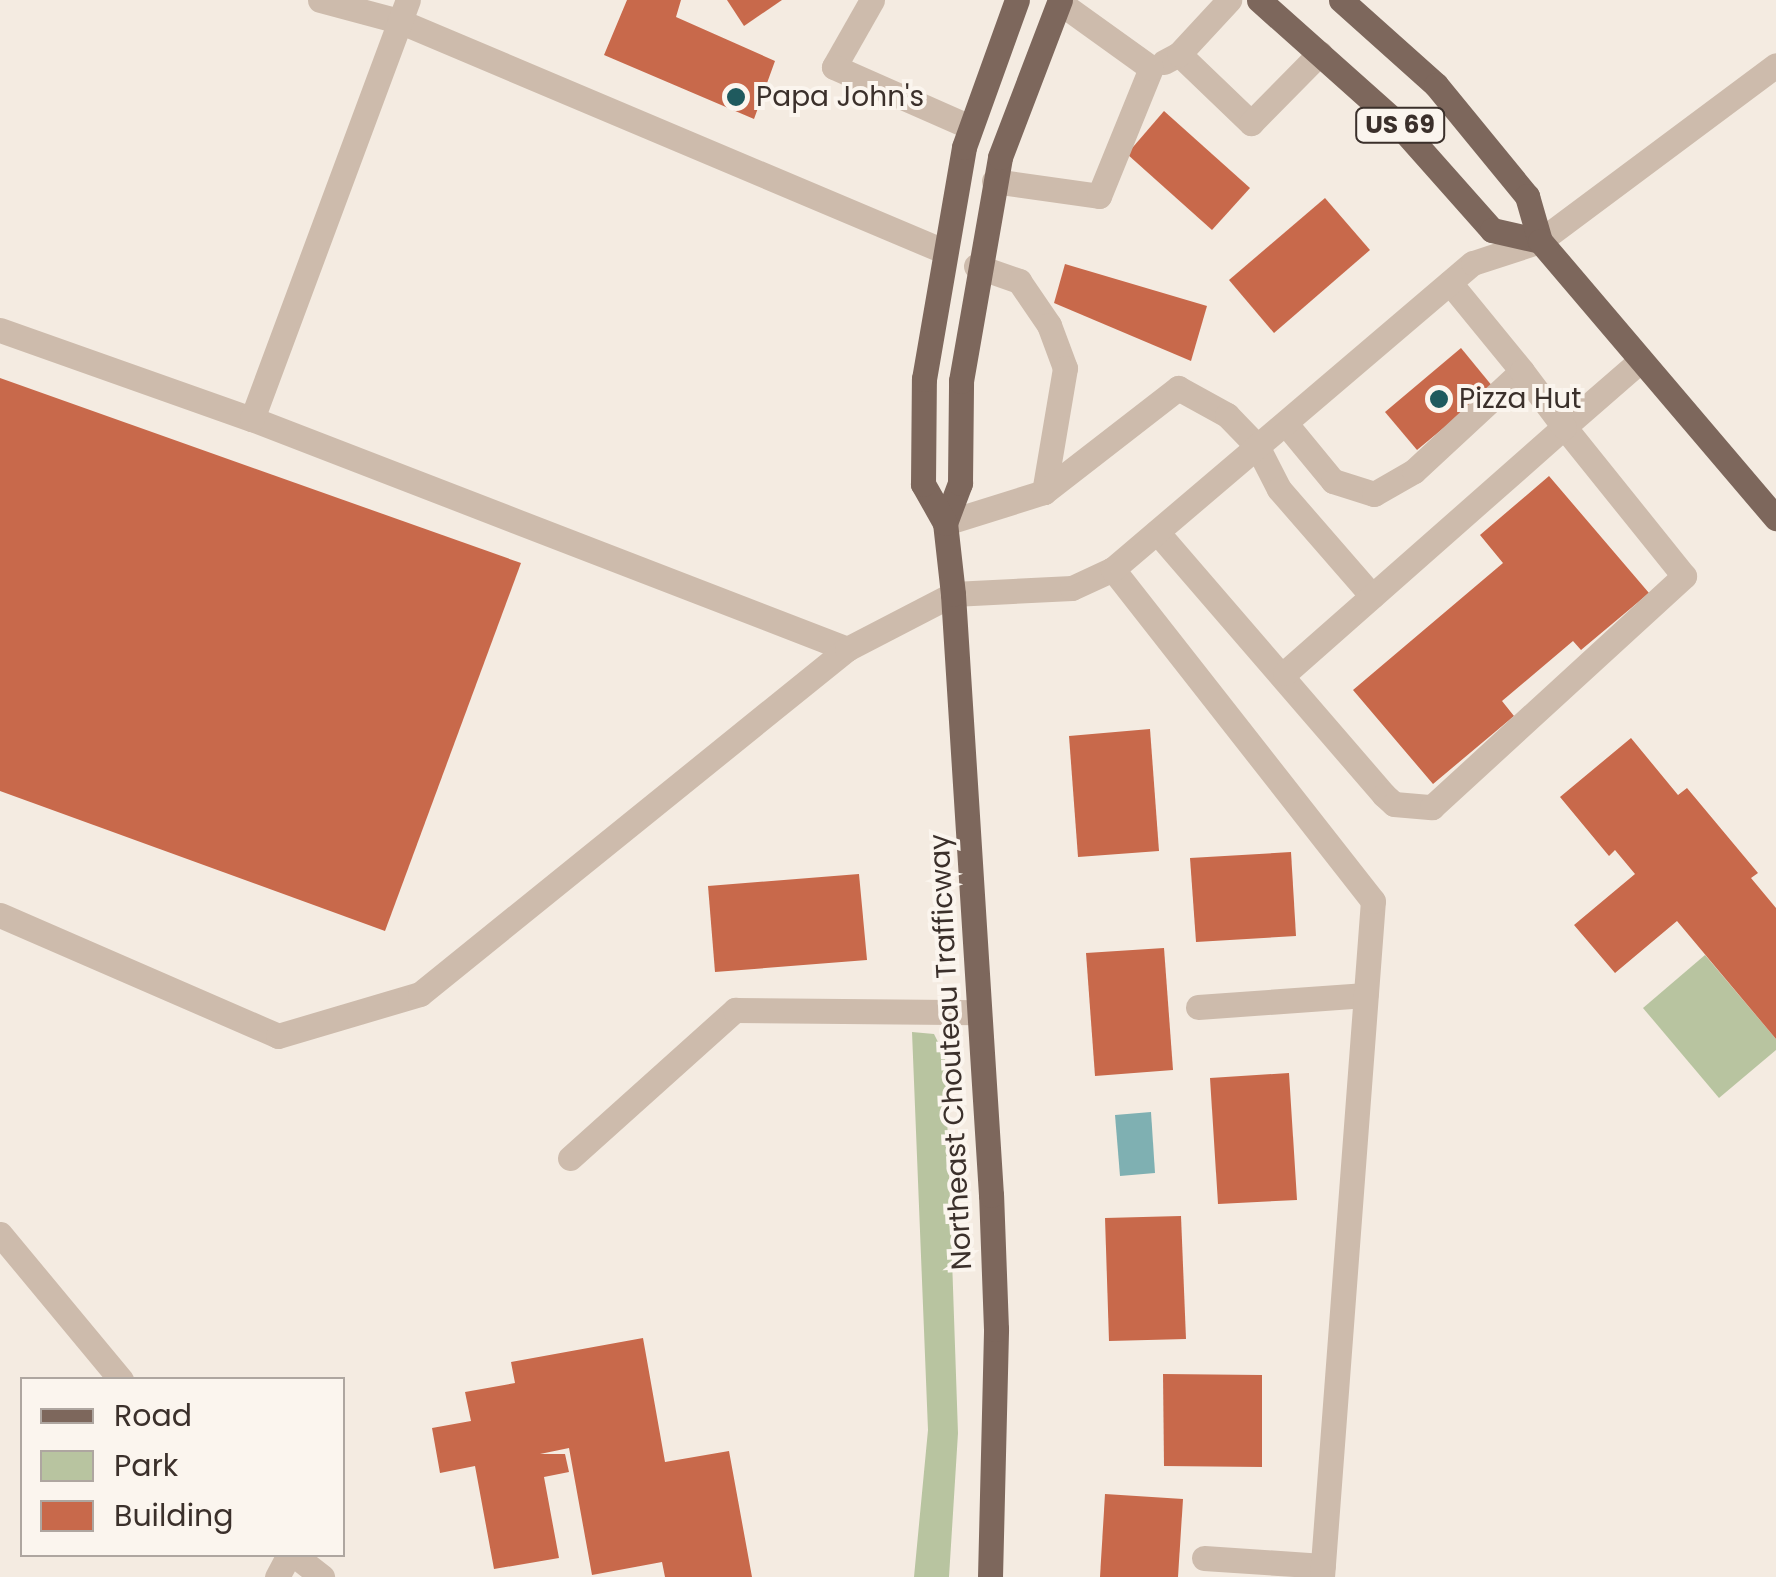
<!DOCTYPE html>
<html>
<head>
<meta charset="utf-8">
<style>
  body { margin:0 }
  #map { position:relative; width:1776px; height:1577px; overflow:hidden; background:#f4ebe1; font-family:Poppins,sans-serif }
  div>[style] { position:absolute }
  .green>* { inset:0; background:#b8c4a0 }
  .water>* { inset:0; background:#7fb0b2 }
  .building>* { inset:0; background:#c8694b }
  .minor>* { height:25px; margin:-12.5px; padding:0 12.5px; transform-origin:12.5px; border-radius:12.5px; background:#cdbbac }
  .major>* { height:25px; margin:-12.5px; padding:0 12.5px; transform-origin:12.5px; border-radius:12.5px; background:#7d675c }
  .dots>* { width:28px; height:28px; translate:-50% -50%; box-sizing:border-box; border:5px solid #fbf5ee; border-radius:50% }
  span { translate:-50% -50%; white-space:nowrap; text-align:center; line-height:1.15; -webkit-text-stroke:8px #fbf5ee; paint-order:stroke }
  .shield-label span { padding:2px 8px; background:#fbf5ee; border:2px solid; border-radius:8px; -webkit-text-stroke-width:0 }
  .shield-label { font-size:25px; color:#3b302b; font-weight:700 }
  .poi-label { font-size:28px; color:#3b302b }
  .left { translate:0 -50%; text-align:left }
  .street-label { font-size:28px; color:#3b302b }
  .legend { position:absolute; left:20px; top:1377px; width:325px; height:180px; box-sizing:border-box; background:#fbf5ee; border:2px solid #aea6a0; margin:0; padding:12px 18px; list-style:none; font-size:30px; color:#3b302b }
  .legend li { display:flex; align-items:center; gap:20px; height:50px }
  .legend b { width:50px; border:2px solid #aea6a0 }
</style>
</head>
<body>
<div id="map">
  <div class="green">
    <div style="clip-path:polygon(1705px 955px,1776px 1039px,1776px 1050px,1719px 1098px,1643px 1008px)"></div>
    <div style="clip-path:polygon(912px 1032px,934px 1034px,945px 1056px,958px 1433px,949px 1577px,914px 1577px,928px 1430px)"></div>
  </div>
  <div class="water">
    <div style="clip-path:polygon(1151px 1112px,1155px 1173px,1120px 1176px,1115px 1115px)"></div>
  </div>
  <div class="building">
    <div style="clip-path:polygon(627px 0,681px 0,676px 17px,775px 61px,754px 119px,604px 55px)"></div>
    <div style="clip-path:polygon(727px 0,782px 0,744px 26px)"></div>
    <div style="clip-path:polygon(1164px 111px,1250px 188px,1212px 230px,1127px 154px)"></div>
    <div style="clip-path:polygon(1325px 198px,1370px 250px,1274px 333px,1229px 280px)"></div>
    <div style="clip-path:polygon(1065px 264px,1207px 306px,1191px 361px,1054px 303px)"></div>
    <div style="clip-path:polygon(1461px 348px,1493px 387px,1417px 450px,1385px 412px)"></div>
    <div style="clip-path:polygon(0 378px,521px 563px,385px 931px,0 791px)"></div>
    <div style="clip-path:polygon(1549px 476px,1649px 593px,1581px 650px,1573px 641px,1502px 701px,1514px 716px,1433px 784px,1353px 690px,1503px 563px,1480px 535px)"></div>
    <div style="clip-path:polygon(1150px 729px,1159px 851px,1078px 857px,1069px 736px)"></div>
    <div style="clip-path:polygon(1631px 738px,1678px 795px,1687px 788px,1758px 873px,1751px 878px,1776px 908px,1776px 1039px,1677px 921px,1615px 973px,1574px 925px,1635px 874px,1615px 850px,1609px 856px,1560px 797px)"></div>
    <div style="clip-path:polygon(1291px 852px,1296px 936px,1196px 942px,1190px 858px)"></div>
    <div style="clip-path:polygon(859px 874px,867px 960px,715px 972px,708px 886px)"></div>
    <div style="clip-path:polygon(1164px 948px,1173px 1070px,1095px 1076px,1086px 953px)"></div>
    <div style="clip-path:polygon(1289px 1073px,1297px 1200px,1218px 1204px,1210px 1078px)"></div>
    <div style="clip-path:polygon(1181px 1216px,1186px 1339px,1109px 1341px,1105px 1218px)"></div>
    <div style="clip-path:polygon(643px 1338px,665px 1462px,729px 1451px,752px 1577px,665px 1577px,662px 1562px,592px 1575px,569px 1448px,540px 1454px,565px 1454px,569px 1472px,544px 1477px,559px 1558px,494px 1569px,475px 1466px,440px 1473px,432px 1428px,471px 1421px,465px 1392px,515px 1383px,511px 1362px)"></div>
    <div style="clip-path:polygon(1163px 1374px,1262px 1375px,1262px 1467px,1164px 1466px)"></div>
    <div style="clip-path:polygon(1105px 1494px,1183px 1499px,1178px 1577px,1100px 1577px)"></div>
  </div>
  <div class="minor">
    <div style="left:320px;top:0;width:82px;rotate:14.9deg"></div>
    <div style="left:399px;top:21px;width:588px;rotate:22.9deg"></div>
    <div style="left:872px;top:0;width:77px;rotate:119.6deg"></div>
    <div style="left:834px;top:67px;width:149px;rotate:23.8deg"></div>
    <div style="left:1179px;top:54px;width:100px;rotate:43.8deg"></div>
    <div style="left:1251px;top:123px;width:98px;rotate:-45.4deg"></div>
    <div style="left:1164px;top:62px;width:17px;rotate:-28deg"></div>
    <div style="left:1179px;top:54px;width:74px;rotate:-47.2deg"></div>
    <div style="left:994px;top:181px;width:106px;rotate:8.1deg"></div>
    <div style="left:1099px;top:196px;width:138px;rotate:-67.9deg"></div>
    <div style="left:1151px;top:68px;width:113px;rotate:-144.3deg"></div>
    <div style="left:976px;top:266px;width:46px;rotate:19.2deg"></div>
    <div style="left:1019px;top:281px;width:53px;rotate:55.7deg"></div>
    <div style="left:1049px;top:325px;width:46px;rotate:69.6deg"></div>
    <div style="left:1065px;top:368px;width:126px;rotate:99.6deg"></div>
    <div style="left:0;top:330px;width:267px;rotate:19.5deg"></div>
    <div style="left:252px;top:419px;width:638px;rotate:21.13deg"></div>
    <div style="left:252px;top:419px;width:447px;rotate:-69.6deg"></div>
    <div style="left:1286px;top:424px;width:74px;rotate:50.5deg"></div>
    <div style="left:1333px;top:481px;width:43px;rotate:17.6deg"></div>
    <div style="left:1374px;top:494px;width:46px;rotate:-29.9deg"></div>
    <div style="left:1414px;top:471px;width:147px;rotate:-42.8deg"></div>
    <div style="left:1522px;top:371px;width:114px;rotate:-129.3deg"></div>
    <div style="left:945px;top:523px;width:104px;rotate:-17.4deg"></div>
    <div style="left:1044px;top:492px;width:170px;rotate:-37.8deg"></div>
    <div style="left:1178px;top:388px;width:56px;rotate:28.9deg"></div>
    <div style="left:1227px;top:415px;width:43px;rotate:45.9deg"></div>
    <div style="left:1257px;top:446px;width:48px;rotate:62.9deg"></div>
    <div style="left:1279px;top:489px;width:142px;rotate:49deg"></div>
    <div style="left:1157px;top:532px;width:347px;rotate:49.2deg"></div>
    <div style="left:1384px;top:795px;width:13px;rotate:42deg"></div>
    <div style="left:1394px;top:804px;width:38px;rotate:5deg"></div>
    <div style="left:1432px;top:807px;width:342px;rotate:-42.5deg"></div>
    <div style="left:1684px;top:576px;width:191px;rotate:-128.8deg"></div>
    <div style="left:1564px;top:427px;width:102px;rotate:-41deg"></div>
    <div style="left:1285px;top:673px;width:372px;rotate:-41.4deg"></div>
    <div style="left:1564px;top:427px;width:70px;rotate:-126.9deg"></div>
    <div style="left:0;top:915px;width:303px;rotate:23.5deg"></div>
    <div style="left:278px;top:1036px;width:148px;rotate:-16.5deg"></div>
    <div style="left:420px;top:994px;width:549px;rotate:-38.94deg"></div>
    <div style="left:847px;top:649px;width:119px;rotate:-27.4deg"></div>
    <div style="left:953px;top:594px;width:119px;rotate:-2.9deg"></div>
    <div style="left:1072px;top:588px;width:45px;rotate:-24.9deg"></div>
    <div style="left:1198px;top:1007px;width:168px;rotate:-4.1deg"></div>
    <div style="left:570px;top:1158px;width:222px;rotate:-41.9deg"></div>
    <div style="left:735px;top:1010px;width:244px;rotate:0.5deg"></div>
    <div style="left:0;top:1234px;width:190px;rotate:50.3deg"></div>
    <div style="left:293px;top:1554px;width:37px;rotate:38deg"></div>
    <div style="left:1204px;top:1558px;width:119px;rotate:3.8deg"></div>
    <div style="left:277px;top:1577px;width:26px;rotate:-62deg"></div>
    <div style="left:1322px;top:1577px;width:678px;rotate:-85.69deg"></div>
    <div style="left:1373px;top:901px;width:422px;rotate:-128.1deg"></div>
    <div style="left:1113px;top:569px;width:472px;rotate:-40.4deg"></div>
    <div style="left:1473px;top:263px;width:71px;rotate:-18.2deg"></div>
    <div style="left:1540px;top:241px;width:294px;rotate:-36.7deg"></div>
  </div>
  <div class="major">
    <div style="left:1259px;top:0;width:185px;rotate:41.7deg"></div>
    <div style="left:1397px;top:123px;width:143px;rotate:48.4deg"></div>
    <div style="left:1492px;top:230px;width:49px;rotate:12.9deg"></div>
    <div style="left:1341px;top:0;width:127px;rotate:41.8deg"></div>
    <div style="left:1436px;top:85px;width:144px;rotate:50.7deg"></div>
    <div style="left:1527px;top:196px;width:47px;rotate:73.9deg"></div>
    <div style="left:1540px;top:241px;width:364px;rotate:49.6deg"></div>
    <div style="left:945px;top:523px;width:43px;rotate:-69.4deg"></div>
    <div style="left:960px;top:483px;width:102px;rotate:-89.4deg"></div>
    <div style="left:961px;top:381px;width:227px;rotate:-80.1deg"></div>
    <div style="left:1000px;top:157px;width:168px;rotate:-69.1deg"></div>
    <div style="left:990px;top:1577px;width:248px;rotate:-88.6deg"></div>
    <div style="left:996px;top:1329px;width:134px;rotate:-92.1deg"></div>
    <div style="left:991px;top:1195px;width:602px;rotate:-93.62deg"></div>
    <div style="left:953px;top:594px;width:71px;rotate:-96.4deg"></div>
    <div style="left:945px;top:523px;width:45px;rotate:-119.4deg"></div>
    <div style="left:923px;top:484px;width:105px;rotate:-89.5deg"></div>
    <div style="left:924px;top:379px;width:235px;rotate:-80.2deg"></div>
    <div style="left:964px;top:147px;width:156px;rotate:-70.2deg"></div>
  </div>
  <div class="dots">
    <div style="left:736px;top:97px;background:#1f5a5e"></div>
    <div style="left:1439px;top:399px;background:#1f5a5e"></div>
  </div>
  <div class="shield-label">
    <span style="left:1400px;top:125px">US 69</span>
  </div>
  <div class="poi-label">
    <span class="left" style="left:756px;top:97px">Papa John's</span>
    <span class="left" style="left:1459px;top:399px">Pizza Hut</span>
  </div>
  <div class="street-label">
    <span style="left:951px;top:1052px;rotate:-93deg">Northeast Chouteau Trafficway</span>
  </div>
  <ul class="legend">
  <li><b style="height:12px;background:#7d675c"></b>Road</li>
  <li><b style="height:28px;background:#b8c4a0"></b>Park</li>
  <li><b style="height:28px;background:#c8694b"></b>Building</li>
  </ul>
</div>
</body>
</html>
